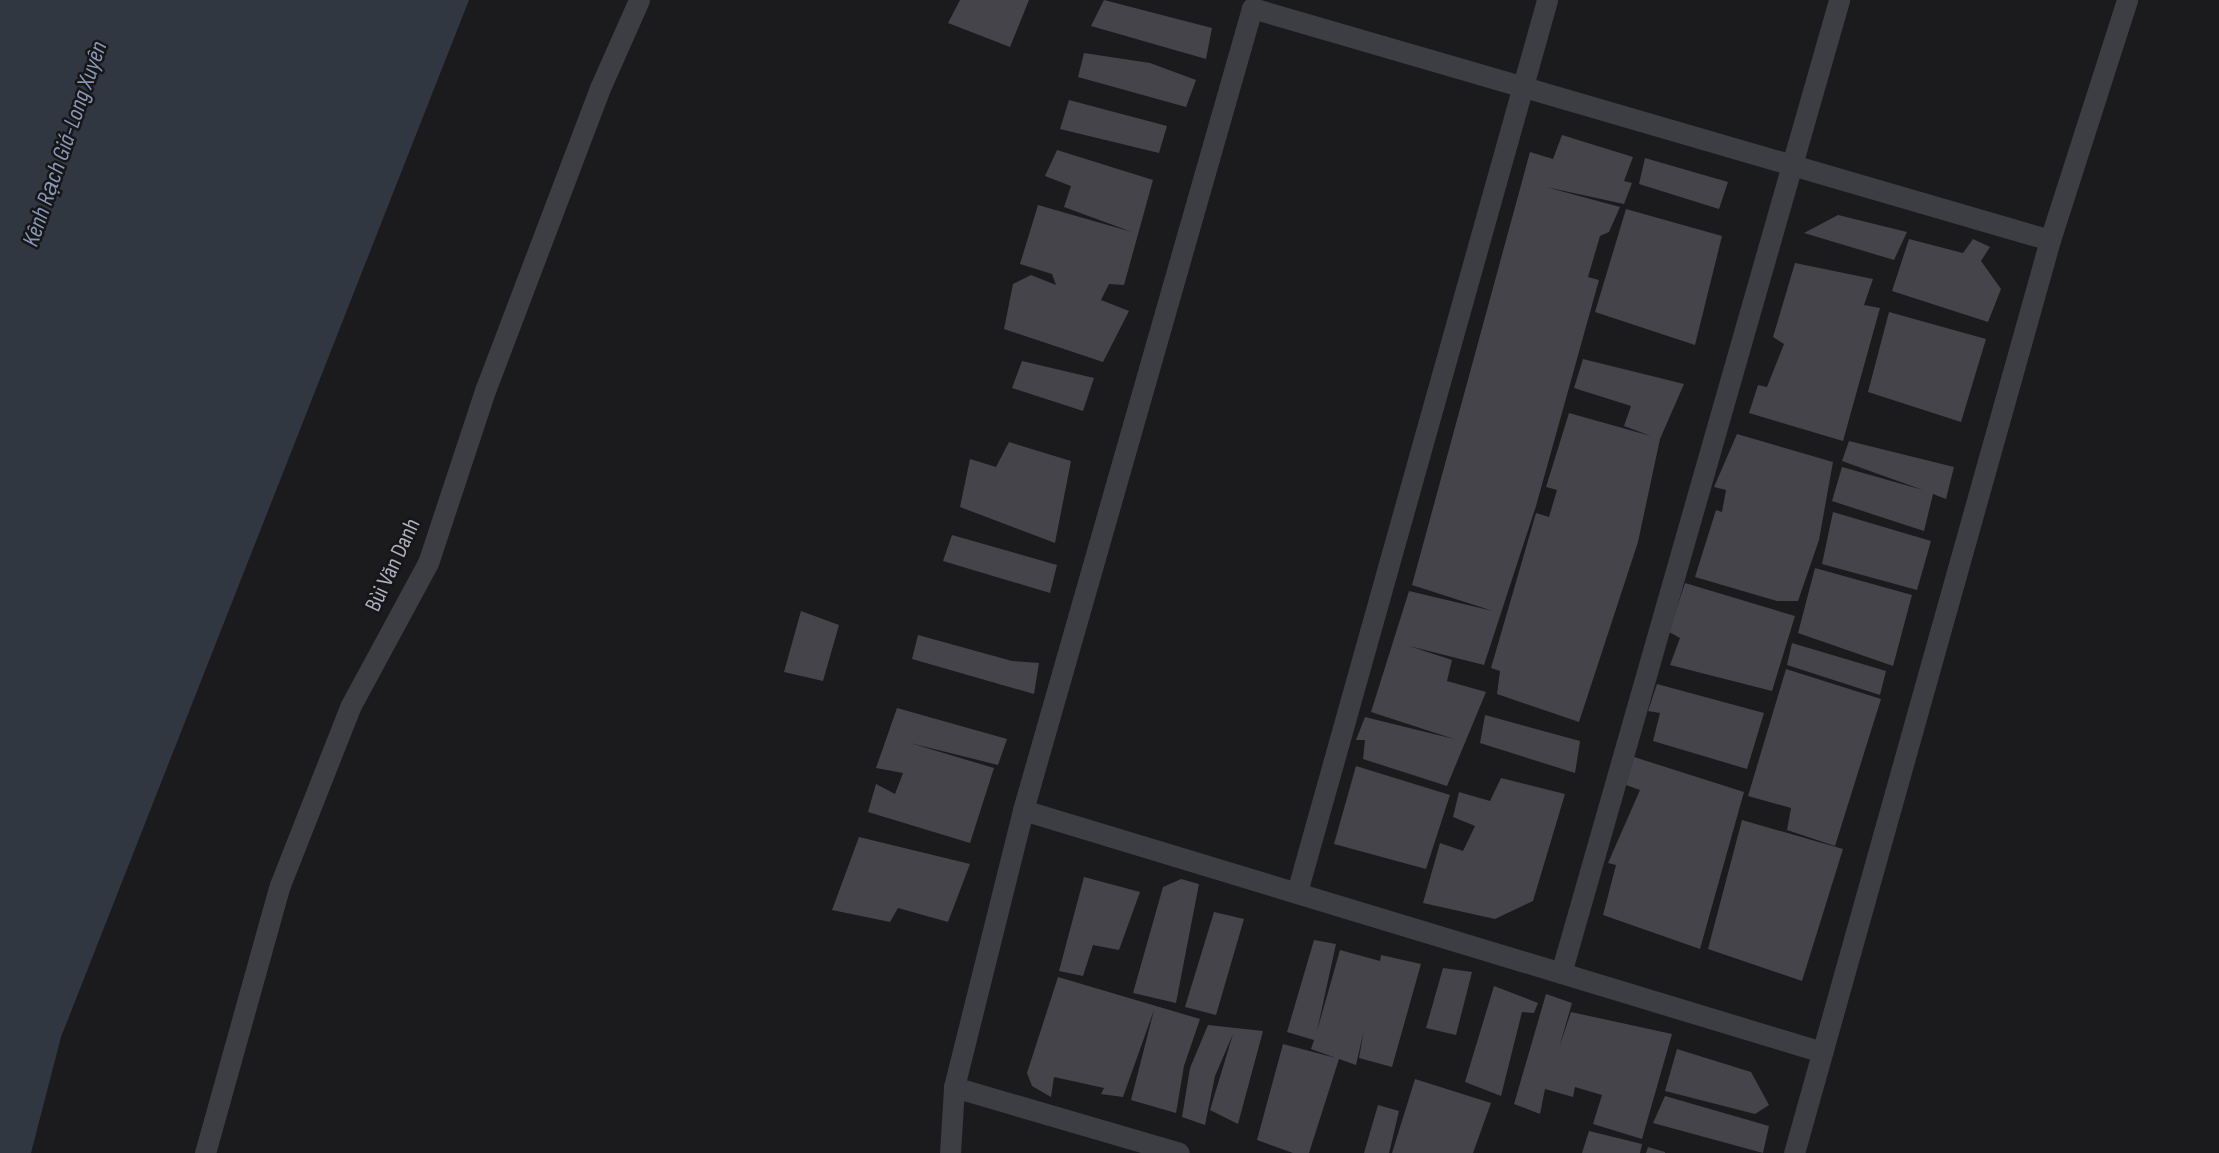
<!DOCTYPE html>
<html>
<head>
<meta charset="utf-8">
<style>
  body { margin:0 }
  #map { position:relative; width:2219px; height:1153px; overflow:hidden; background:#1b1a1d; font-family:"Sofia Sans Condensed",sans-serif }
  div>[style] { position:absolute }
  .water>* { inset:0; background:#303741 }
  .building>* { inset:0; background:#45444a }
  .minor>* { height:21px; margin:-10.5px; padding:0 10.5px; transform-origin:10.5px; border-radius:10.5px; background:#3d3d44 }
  span { translate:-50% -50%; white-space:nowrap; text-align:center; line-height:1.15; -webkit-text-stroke:5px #161518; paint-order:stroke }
  .street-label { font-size:23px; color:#adafbc }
  .water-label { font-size:24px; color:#8698b5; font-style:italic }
</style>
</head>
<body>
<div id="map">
  <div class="water">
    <div style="clip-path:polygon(0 0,469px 0,61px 1037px,31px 1153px,0 1153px)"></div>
  </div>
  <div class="building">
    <div style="clip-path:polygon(960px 0,1029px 0,1010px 47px,948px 23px)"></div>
    <div style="clip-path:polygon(1104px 0,1212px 28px,1206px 59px,1091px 26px)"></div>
    <div style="clip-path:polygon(1084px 53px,1150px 63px,1196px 80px,1186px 107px,1078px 77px)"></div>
    <div style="clip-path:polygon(1069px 100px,1167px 126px,1159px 153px,1060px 129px)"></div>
    <div style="clip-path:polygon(1562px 135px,1633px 157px,1624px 181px,1632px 183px,1624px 204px,1546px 187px,1620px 207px,1609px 232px,1600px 236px,1588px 277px,1599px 280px,1536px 506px,1484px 665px,1409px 646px,1452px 660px,1447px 681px,1486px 692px,1447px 786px,1363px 759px,1365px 740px,1356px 740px,1365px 717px,1454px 739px,1371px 712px,1409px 591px,1493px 611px,1412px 585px,1530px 152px,1553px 159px)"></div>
    <div style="clip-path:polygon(1057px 150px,1153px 180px,1124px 285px,1109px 284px,1101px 300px,1129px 311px,1103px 362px,1004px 329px,1013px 284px,1031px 275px,1056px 285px,1052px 274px,1020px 264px,1038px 205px,1132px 232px,1064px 207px,1071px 186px,1045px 176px)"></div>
    <div style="clip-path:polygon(1645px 158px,1728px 182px,1719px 209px,1639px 184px)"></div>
    <div style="clip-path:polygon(1626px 209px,1722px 236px,1695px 345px,1595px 312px)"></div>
    <div style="clip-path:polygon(1838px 215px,1907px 232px,1894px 260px,1804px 233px)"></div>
    <div style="clip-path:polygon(1909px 239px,1963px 253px,1973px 239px,1990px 247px,1981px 261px,2001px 289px,1988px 322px,1892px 291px)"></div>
    <div style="clip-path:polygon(1795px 263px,1873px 279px,1864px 305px,1880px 308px,1843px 441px,1749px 413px,1758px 385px,1767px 387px,1784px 344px,1773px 337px)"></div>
    <div style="clip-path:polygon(1889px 312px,1986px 339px,1961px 422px,1868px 392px)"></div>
    <div style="clip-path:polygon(1583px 359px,1684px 384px,1660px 439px,1638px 542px,1579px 722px,1497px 694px,1500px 671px,1491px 668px,1536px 513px,1549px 517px,1557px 490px,1546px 487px,1569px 413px,1651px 436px,1624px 426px,1631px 406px,1574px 388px)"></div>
    <div style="clip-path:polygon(1022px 361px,1094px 378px,1083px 411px,1012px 388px)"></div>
    <div style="clip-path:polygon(1737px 434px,1833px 462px,1819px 540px,1798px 601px,1777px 601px,1695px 577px,1716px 510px,1722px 512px,1726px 490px,1714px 487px)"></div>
    <div style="clip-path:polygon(1849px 441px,1954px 467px,1946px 499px,1933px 494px,1924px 531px,1832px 501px,1842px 467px,1923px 490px,1842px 461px)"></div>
    <div style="clip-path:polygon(1009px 442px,1071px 461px,1055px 543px,960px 507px,970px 459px,996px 467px)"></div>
    <div style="clip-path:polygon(1833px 512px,1931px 541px,1917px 590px,1822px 564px)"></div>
    <div style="clip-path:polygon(952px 535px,1057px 565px,1050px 593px,943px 561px)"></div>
    <div style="clip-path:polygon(1815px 568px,1912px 595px,1893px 666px,1798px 633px)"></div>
    <div style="clip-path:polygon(1685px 583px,1795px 616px,1772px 691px,1670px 665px,1680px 638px,1669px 632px)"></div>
    <div style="clip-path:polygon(801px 611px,839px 625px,823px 681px,784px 672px)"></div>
    <div style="clip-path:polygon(918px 635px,1012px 661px,1039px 663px,1034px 694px,912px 659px)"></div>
    <div style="clip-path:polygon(1792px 643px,1886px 671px,1880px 695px,1787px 665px)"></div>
    <div style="clip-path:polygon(1786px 669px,1881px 699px,1835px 846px,1787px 830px,1791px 808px,1748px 796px)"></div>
    <div style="clip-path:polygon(1657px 684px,1764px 713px,1747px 769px,1653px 741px,1660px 713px,1648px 711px)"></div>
    <div style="clip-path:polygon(897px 708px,1007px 739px,998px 765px,910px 743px,994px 768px,970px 843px,868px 812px,876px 784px,895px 794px,903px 773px,876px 768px)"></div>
    <div style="clip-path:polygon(1485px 715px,1580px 741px,1575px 773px,1480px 743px)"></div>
    <div style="clip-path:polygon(1634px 757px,1744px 792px,1700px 949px,1603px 915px,1616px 865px,1608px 863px,1640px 790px,1626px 785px)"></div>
    <div style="clip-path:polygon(1356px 766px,1450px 795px,1426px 869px,1334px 844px)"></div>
    <div style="clip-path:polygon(1501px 778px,1565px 794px,1533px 901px,1495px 919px,1423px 903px,1440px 843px,1463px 851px,1475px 826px,1453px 817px,1459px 792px,1490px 801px)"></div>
    <div style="clip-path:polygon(1742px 820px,1843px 849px,1802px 981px,1708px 949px)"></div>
    <div style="clip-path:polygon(859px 837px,970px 864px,948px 922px,898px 908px,890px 922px,832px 910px)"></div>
    <div style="clip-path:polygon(1084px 877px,1140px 892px,1119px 950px,1093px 945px,1083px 976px,1059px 971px)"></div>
    <div style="clip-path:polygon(1181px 879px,1199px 884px,1176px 1003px,1133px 993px,1163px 887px)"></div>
    <div style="clip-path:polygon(1214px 912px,1244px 919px,1216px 1015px,1185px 1007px)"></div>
    <div style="clip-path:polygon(1314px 940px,1336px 944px,1317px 1031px,1340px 950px,1380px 961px,1381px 955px,1421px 964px,1392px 1067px,1359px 1058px,1364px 1030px,1356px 1065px,1339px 1059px,1309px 1153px,1293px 1153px,1257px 1140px,1283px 1044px,1336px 1058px,1311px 1049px,1314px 1040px,1287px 1032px)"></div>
    <div style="clip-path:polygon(1443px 968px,1472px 972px,1456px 1035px,1426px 1028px)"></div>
    <div style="clip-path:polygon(1058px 977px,1200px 1019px,1184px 1066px,1176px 1113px,1131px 1100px,1154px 1010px,1123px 1097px,1101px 1094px,1104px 1088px,1054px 1077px,1051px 1097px,1032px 1086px,1027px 1073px)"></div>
    <div style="clip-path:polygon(1494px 986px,1538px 1003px,1534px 1013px,1522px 1012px,1501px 1096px,1465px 1082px)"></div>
    <div style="clip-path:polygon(1546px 994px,1572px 1003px,1559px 1048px,1571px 1012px,1672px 1034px,1642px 1139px,1593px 1124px,1602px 1095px,1575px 1087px,1573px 1097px,1545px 1089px,1540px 1114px,1514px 1104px)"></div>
    <div style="clip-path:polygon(1208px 1025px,1263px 1031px,1238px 1124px,1210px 1110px,1233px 1034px,1215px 1076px,1205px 1125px,1182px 1117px,1190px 1068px)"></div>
    <div style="clip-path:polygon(1677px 1049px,1751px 1072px,1769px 1105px,1755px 1114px,1665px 1091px)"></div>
    <div style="clip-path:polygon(1415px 1079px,1491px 1103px,1473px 1153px,1392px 1153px)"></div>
    <div style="clip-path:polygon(1665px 1096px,1769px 1126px,1763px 1153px,1653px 1123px)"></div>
    <div style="clip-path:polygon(1378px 1105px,1399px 1111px,1389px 1153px,1364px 1153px)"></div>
    <div style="clip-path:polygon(1589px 1131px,1642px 1144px,1640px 1153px,1582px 1153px)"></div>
    <div style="clip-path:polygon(1648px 1147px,1665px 1152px,1665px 1153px,1646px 1153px)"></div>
  </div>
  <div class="minor">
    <div style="left:2050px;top:240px;width:252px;rotate:-72.2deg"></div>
    <div style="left:1023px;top:810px;width:835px;rotate:16.85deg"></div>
    <div style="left:1297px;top:892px;width:926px;rotate:-74.34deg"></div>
    <div style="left:1561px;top:973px;width:1012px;rotate:-74.05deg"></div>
    <div style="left:954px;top:1087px;width:234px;rotate:16.3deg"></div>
    <div style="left:205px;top:1153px;width:278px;rotate:-74.4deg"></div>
    <div style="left:280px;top:885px;width:191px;rotate:-68.5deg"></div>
    <div style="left:350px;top:707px;width:164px;rotate:-61.6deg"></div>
    <div style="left:428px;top:563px;width:184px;rotate:-71.7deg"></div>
    <div style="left:486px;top:388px;width:321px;rotate:-69.2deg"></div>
    <div style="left:600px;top:88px;width:96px;rotate:-66.1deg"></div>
    <div style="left:950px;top:1153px;width:66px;rotate:-86.5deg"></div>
    <div style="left:954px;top:1087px;width:285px;rotate:-76deg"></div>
    <div style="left:1023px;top:810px;width:834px;rotate:-74.06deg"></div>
    <div style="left:1252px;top:8px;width:831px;rotate:16.21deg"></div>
    <div style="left:2050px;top:240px;width:948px;rotate:105.66deg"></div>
  </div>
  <div class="street-label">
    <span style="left:393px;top:565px;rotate:-65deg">Bùi Văn Danh</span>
  </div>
  <div class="water-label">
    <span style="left:65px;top:144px;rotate:-71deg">Kênh Rạch Giá-Long Xuyên</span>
  </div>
</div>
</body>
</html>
